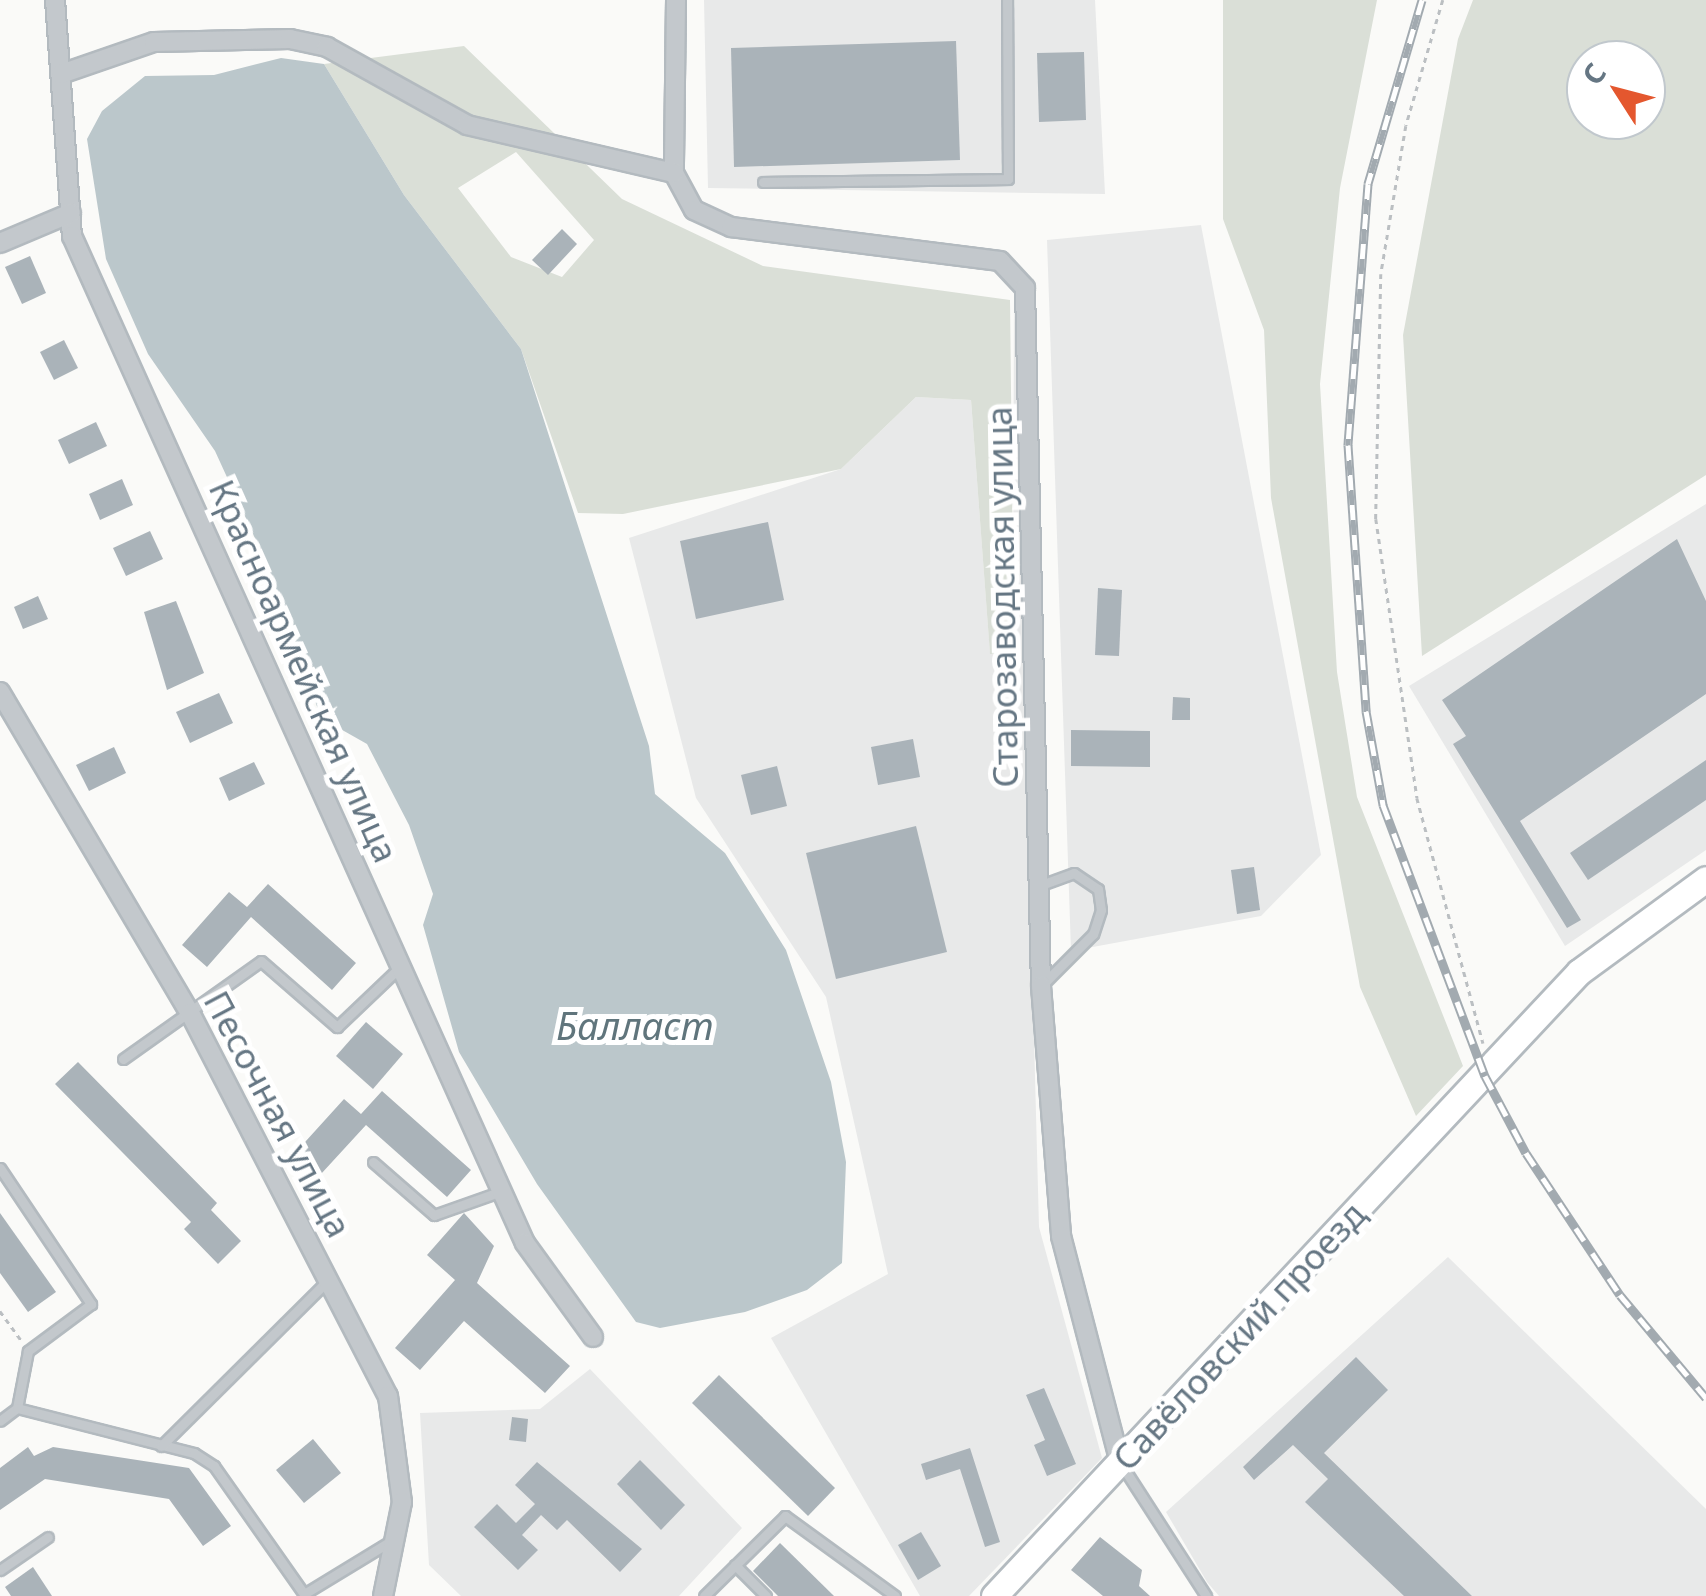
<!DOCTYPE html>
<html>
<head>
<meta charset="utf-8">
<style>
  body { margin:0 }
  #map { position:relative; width:1706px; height:1596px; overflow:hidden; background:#fafaf8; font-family:"Noto Sans",sans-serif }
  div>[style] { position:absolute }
  .built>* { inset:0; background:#e8e9e9 }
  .green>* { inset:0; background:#dadfd7 }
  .water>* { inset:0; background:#bbc7cb }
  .building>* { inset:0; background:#aab3b9 }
  .path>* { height:2.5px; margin-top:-1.25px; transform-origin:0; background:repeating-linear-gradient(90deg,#bbbfc2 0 5px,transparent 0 10px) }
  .roads { filter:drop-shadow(2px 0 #b3babf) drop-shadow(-2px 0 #b3babf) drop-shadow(0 2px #b3babf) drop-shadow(0 -2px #b3babf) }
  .service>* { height:9px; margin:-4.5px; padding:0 4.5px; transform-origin:4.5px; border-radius:4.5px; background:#c3c8cc }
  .minor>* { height:18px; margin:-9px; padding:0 9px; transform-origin:9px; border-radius:9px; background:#c3c8cc }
  .secondary>* { height:25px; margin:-12.5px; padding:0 12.5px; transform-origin:12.5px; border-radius:12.5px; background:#fff }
  .rail>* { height:9px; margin-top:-4.5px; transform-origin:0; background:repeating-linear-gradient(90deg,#fff 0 15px,#a2aab0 0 30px); box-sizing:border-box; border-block:2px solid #a2aab0 }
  span { translate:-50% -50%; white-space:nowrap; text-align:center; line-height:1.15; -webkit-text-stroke:10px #fff; paint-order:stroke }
  .street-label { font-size:35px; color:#657683 }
  .water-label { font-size:38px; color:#60757c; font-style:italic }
  .north { position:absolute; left:1566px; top:40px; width:100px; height:100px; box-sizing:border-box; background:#fff; border:2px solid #c1c8cd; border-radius:50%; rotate:306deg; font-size:28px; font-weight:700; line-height:40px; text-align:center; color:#657683 }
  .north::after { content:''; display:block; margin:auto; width:35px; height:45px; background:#e4572e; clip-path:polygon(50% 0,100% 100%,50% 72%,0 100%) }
</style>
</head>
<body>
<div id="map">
  <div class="built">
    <div style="clip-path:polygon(704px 0,1095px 0,1105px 194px,708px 188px)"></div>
    <div style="clip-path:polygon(1201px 225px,1321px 855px,1261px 916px,1071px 951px,1047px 240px)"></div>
    <div style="clip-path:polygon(1014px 286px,1039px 1227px,1102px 1458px,969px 1596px,920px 1596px,771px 1338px,888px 1274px,826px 997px,696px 798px,629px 538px,841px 469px,916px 397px,971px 400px,990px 653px,1013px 654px)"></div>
    <div style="clip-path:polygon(1706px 504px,1706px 850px,1565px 946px,1409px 686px)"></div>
    <div style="clip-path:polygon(1448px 1257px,1706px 1509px,1706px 1596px,1219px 1596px,1207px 1582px,1166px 1512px)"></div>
    <div style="clip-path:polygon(590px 1369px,742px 1528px,679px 1596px,461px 1596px,429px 1565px,420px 1413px,540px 1409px)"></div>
  </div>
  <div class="green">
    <div style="clip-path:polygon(1223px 0,1377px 0,1340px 188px,1320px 384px,1337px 672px,1357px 797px,1463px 1066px,1416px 1116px,1360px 987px,1271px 498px,1264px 330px,1223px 219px)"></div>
    <div style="clip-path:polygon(evenodd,1473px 0,1706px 0,1706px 475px,1422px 656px,1403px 335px,1458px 39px,1473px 0,1646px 60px,1646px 120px,1586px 120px,1586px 60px,1646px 60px)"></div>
    <div style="clip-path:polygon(evenodd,464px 46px,622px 199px,763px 266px,1010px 300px,1014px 654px,990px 654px,971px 400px,916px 397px,841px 469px,623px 514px,578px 513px,521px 349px,404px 195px,324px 64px,464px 46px,516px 152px,594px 240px,562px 277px,511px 257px,458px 188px,516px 152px)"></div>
  </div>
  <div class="water">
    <div style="clip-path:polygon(281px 58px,324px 64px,404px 195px,521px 349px,649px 746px,655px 794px,725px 853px,786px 950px,831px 1082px,846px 1162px,842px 1263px,807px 1290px,745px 1312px,660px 1328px,636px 1322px,537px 1184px,459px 1052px,423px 925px,433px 894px,409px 825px,367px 744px,321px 718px,269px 569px,215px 451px,148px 354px,106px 259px,87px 139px,102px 111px,145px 76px,214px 75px)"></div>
  </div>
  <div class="building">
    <div style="clip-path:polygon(956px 41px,960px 160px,734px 167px,731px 48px)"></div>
    <div style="clip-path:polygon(1084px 52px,1086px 120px,1039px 122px,1037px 53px)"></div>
    <div style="clip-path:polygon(562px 229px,577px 244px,548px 275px,532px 260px)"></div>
    <div style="clip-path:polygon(30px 256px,46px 293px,22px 304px,5px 267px)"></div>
    <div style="clip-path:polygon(64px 340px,78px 368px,54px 380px,40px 352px)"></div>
    <div style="clip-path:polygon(96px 422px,107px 446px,69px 464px,58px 440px)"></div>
    <div style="clip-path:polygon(122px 479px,133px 505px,100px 520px,89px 494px)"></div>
    <div style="clip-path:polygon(768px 522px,784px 600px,696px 619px,680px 541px)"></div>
    <div style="clip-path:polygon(150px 531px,163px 559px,126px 576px,113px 548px)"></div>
    <div style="clip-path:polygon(1677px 539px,1706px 601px,1706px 694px,1520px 821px,1581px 920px,1567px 928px,1453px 744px,1466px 736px,1442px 700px)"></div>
    <div style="clip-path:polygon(1098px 588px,1122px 590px,1119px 656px,1095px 655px)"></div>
    <div style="clip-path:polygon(38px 596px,48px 619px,23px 629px,14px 607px)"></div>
    <div style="clip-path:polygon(176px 601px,204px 673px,167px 690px,144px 612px)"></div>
    <div style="clip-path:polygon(219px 693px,233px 723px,190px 743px,176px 712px)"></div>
    <div style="clip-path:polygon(1173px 697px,1190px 698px,1190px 720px,1172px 720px)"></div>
    <div style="clip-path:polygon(1071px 730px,1150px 731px,1150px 767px,1071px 766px)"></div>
    <div style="clip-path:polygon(913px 739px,920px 777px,878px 785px,871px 747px)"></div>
    <div style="clip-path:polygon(114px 747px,126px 773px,89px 791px,76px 765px)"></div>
    <div style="clip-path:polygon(1706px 760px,1706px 800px,1588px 880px,1570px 853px)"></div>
    <div style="clip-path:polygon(254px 762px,265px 784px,229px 801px,219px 778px)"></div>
    <div style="clip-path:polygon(777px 766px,787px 806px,751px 815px,741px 775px)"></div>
    <div style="clip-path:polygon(916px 826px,947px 952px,836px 979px,806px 853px)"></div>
    <div style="clip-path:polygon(1254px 867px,1260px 910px,1237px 914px,1231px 870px)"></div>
    <div style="clip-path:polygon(268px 884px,356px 963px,332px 990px,251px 917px,207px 967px,182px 945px,229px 892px,247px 907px)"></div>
    <div style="clip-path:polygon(366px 1022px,403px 1054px,373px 1089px,336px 1056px)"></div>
    <div style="clip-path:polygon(78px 1062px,217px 1203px,211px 1210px,241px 1241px,218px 1264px,184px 1229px,191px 1222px,55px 1084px)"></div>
    <div style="clip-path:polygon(382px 1091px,471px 1170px,447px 1197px,366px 1125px,321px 1174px,296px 1152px,344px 1099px,361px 1114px)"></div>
    <div style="clip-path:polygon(0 1213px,56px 1292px,28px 1312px,0 1273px)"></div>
    <div style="clip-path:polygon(464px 1213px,494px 1246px,477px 1283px,570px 1366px,545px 1393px,464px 1321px,420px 1370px,395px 1348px,455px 1280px,427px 1255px)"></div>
    <div style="clip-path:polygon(1356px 1357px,1388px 1390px,1324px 1453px,1472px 1596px,1404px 1596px,1305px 1502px,1328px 1479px,1293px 1445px,1254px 1480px,1243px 1467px)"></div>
    <div style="clip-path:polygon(719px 1375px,835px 1488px,808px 1516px,692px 1403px)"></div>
    <div style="clip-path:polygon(1044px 1388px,1076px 1464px,1047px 1476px,1034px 1445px,1045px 1440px,1026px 1395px)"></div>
    <div style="clip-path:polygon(512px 1417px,528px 1419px,526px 1442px,509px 1440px)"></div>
    <div style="clip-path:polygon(313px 1439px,341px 1473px,304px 1503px,276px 1470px)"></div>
    <div style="clip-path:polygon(28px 1447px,34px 1456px,53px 1447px,189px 1468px,231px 1526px,203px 1546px,169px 1499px,45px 1479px,0 1510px,0 1468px)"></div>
    <div style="clip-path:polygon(970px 1448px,1000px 1542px,985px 1547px,960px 1469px,926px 1480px,921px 1464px)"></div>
    <div style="clip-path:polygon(640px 1460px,685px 1505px,661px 1530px,617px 1484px)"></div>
    <div style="clip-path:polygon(537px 1462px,642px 1549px,620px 1572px,567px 1520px,557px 1530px,541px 1515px,522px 1535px,538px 1550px,518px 1570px,474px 1527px,497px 1504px,516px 1523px,535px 1504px,515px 1485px)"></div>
    <div style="clip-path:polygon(921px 1532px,941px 1566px,918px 1580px,898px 1545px)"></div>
    <div style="clip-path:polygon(1100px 1537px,1142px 1570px,1139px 1586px,1150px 1596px,1103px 1596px,1071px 1570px)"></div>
    <div style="clip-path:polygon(780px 1543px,834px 1596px,778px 1596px,753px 1571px)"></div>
    <div style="clip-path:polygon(33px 1567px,52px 1596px,11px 1596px,5px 1587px)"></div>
  </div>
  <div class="path">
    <div style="left:1443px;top:0;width:131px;rotate:106.4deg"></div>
    <div style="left:1406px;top:126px;width:150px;rotate:99.6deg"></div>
    <div style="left:1381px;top:274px;width:245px;rotate:91.2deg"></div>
    <div style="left:1376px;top:519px;width:282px;rotate:81.6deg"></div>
    <div style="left:1417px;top:798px;width:254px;rotate:74.9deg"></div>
    <div style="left:0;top:1311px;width:37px;rotate:54deg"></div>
  </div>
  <div class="roads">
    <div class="service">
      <div style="left:763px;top:182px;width:245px;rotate:-0.7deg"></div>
      <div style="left:1008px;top:179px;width:179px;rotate:-90.3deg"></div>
      <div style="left:1041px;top:885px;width:35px;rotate:-20deg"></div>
      <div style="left:1074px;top:873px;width:29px;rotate:34deg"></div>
      <div style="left:1098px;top:889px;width:21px;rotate:82deg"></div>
      <div style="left:1101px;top:910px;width:25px;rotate:108deg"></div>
      <div style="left:1093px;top:934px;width:71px;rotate:135deg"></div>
      <div style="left:123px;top:1059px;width:169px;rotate:-35.4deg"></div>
      <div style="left:261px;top:961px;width:101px;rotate:41deg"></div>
      <div style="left:337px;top:1027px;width:87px;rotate:-43.6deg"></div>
      <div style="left:373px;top:1162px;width:81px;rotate:41deg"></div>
      <div style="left:434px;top:1215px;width:72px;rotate:-19.4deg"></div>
      <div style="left:0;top:1168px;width:164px;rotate:56.2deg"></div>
      <div style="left:91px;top:1304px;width:79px;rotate:143.3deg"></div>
      <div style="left:28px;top:1351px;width:58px;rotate:100.9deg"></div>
      <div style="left:17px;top:1408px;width:21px;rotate:143deg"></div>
      <div style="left:17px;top:1408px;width:183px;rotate:14.3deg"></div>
      <div style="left:194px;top:1453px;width:24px;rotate:33deg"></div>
      <div style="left:214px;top:1466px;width:156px;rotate:54.9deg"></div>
      <div style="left:304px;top:1594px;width:105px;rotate:-31.4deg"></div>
      <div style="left:161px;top:1446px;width:235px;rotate:-44.8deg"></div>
      <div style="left:1121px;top:1464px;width:157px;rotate:57.2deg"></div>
      <div style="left:735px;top:1565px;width:44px;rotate:45deg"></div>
      <div style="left:0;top:1570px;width:58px;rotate:-34.5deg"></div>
      <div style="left:704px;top:1596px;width:114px;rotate:-44.6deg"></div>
      <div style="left:785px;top:1516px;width:136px;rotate:36deg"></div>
    </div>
    <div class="minor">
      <div style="left:55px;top:0;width:237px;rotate:85.9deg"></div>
      <div style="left:72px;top:236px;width:1104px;rotate:65.78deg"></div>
      <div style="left:525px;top:1243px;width:116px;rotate:54.1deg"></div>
      <div style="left:676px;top:0;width:173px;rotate:90.7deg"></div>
      <div style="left:674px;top:173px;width:42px;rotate:61.6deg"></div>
      <div style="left:694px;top:210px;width:41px;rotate:24.7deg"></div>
      <div style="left:731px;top:227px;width:271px;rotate:7.2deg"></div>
      <div style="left:1000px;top:261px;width:37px;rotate:47deg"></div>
      <div style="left:1025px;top:288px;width:698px;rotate:88.69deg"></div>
      <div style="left:1041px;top:986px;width:251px;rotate:85.4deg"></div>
      <div style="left:1061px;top:1236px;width:234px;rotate:75.4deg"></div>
      <div style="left:61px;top:74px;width:98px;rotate:-19deg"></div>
      <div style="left:154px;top:42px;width:136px;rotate:-1.3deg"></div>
      <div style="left:290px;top:39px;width:38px;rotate:12deg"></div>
      <div style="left:327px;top:47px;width:160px;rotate:29.1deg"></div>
      <div style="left:467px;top:125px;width:212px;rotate:13.1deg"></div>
      <div style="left:0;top:243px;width:77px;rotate:-22.9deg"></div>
      <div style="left:0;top:692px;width:373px;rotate:59.4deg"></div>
      <div style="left:190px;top:1013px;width:431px;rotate:62.7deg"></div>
      <div style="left:388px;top:1396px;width:107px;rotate:82.5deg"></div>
      <div style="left:402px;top:1502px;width:96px;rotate:101.4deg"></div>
    </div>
    <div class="secondary">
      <div style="left:994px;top:1596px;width:855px;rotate:-46.85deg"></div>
      <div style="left:1579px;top:972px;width:157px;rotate:-36.2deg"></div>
    </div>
  </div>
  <div class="rail">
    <div style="left:1422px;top:0;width:192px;rotate:106.4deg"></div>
    <div style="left:1368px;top:184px;width:262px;rotate:94.4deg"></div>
    <div style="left:1348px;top:445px;width:267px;rotate:86.1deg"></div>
    <div style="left:1366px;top:711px;width:96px;rotate:79.7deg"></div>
    <div style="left:1383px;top:805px;width:290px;rotate:69.4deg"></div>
    <div style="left:1485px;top:1076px;width:87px;rotate:62deg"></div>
    <div style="left:1526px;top:1153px;width:170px;rotate:56.5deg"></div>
    <div style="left:1620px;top:1295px;width:134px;rotate:50.1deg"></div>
  </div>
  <div class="street-label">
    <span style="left:1002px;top:597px;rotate:-91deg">Старозаводская улица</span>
    <span style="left:304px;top:671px;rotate:66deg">Красноармейская улица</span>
    <span style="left:278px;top:1114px;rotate:62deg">Песочная улица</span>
    <span style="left:1239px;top:1336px;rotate:-47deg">Савёловский проезд</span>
  </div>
  <div class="water-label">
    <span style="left:635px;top:1026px">Балласт</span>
  </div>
  <div class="north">С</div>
</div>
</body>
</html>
